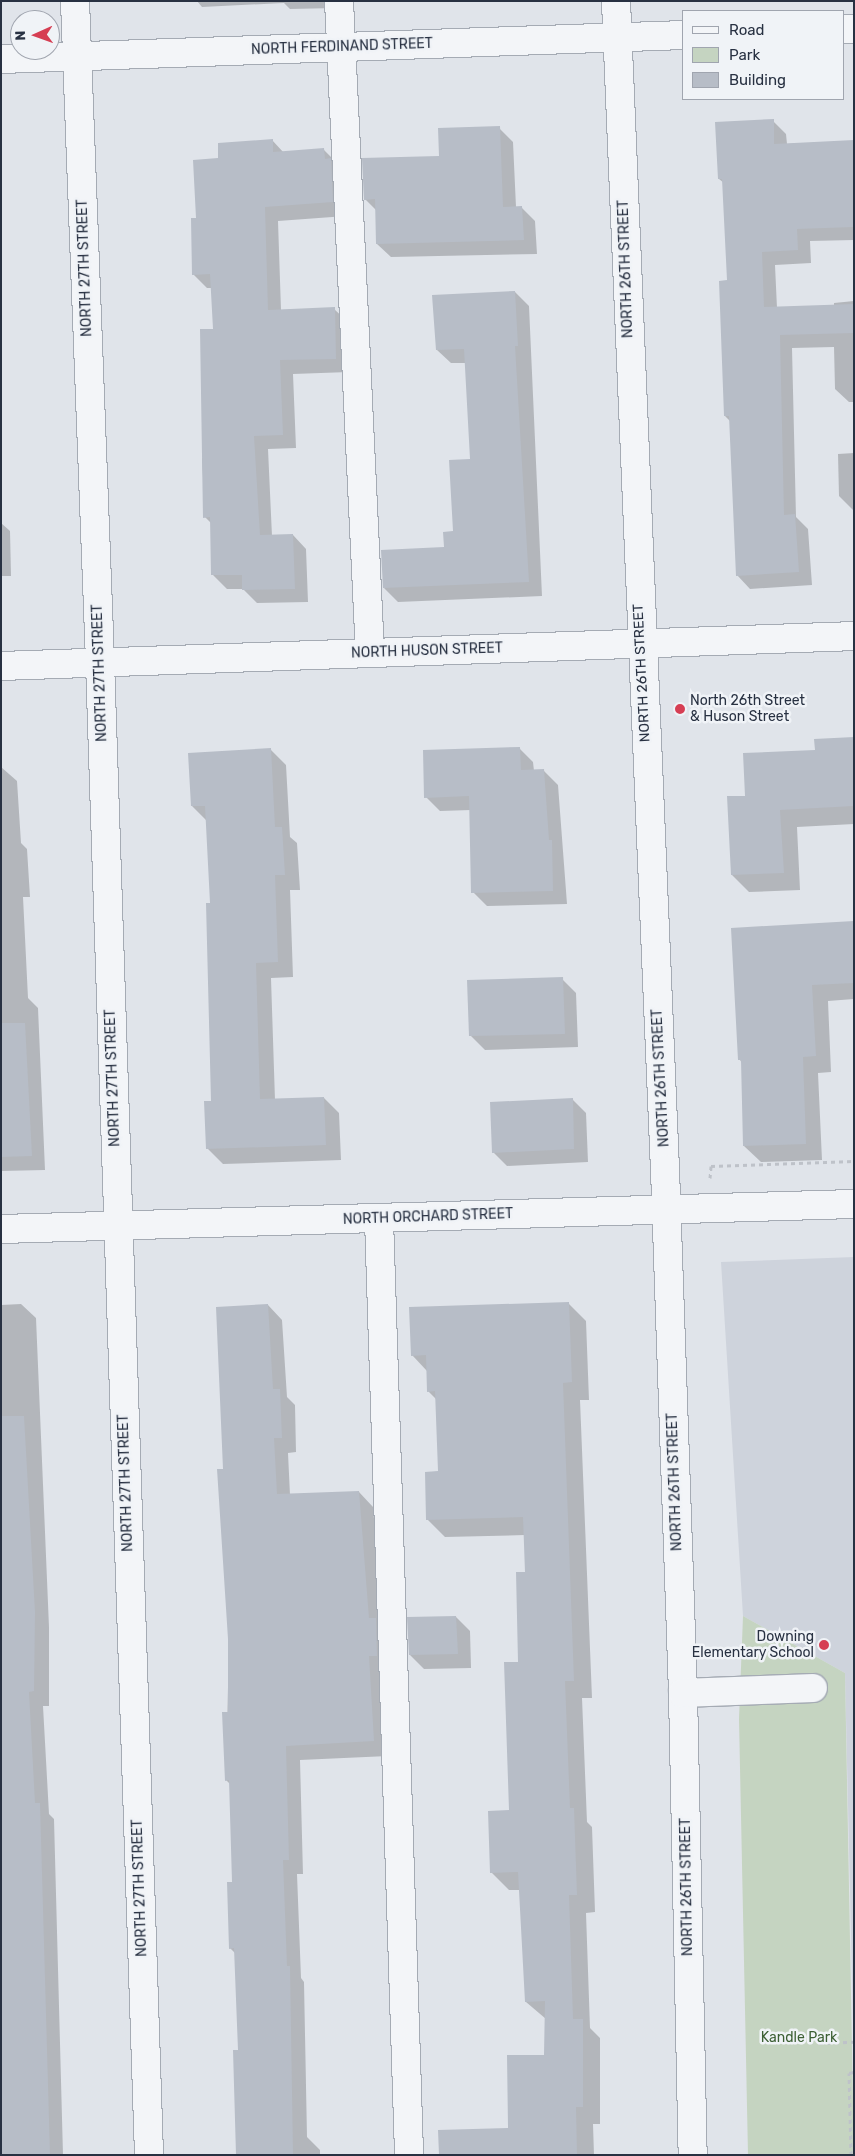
<!DOCTYPE html>
<html>
<head>
<meta charset="utf-8">
<style>
  body { margin:0 }
  #map { position:relative; width:855px; height:2156px; overflow:hidden; background:#e0e4ea; font-family:Rubik,sans-serif }
  div>[style] { position:absolute }
  .built>* { inset:0; background:#ced3dc }
  .green>* { inset:0; background:#c5d4c1 }
  .shadow>* { inset:0; background:#0003 }
  .building>* { inset:0; background:#b7bdc7 }
  .path>* { height:3px; margin-top:-1.5px; transform-origin:0; background:repeating-linear-gradient(90deg,#bec2c9 0 4px,transparent 0 8px) }
  .roads { filter:drop-shadow(1px 0 #a5abb4) drop-shadow(-1px 0 #a5abb4) drop-shadow(0 1px #a5abb4) drop-shadow(0 -1px #a5abb4) }
  .minor>* { height:28px; margin:-14px; padding:0 14px; transform-origin:14px; border-radius:14px; background:#f3f5f8 }
  .dots>* { width:14px; height:14px; translate:-50% -50%; box-sizing:border-box; border:2px solid #f0f3f7; border-radius:50% }
  span { translate:-50% -50%; white-space:nowrap; text-align:center; line-height:1.15; -webkit-text-stroke:5px #f0f3f7; paint-order:stroke }
  .street-label { font-size:14px; color:#283142 }
  .poi-label { font-size:14px; color:#283142 }
  .left { translate:0 -50%; text-align:left }
  .right { translate:-100% -50%; text-align:right }
  .park-label { font-size:14px; color:#3c5f34 }
  .frame { position:absolute; inset:0; border:2px solid #283142; pointer-events:none }
  .legend { position:absolute; left:682px; top:10px; width:162px; height:90px; box-sizing:border-box; background:#f0f3f7; border:1px solid #a0a5af; margin:0; padding:6px 9px; list-style:none; font-size:15px; color:#283142 }
  .legend li { display:flex; align-items:center; gap:10px; height:25px }
  .legend b { width:25px; border:1px solid #a0a5af }
  .north { position:absolute; left:10px; top:10px; width:50px; height:50px; box-sizing:border-box; background:#f0f3f7; border:1px solid #a0a5af; border-radius:50%; rotate:268deg; font-size:14px; font-weight:700; line-height:20px; text-align:center; color:#283142 }
  .north::after { content:''; display:block; margin:auto; width:18px; height:22px; background:#d63e53; clip-path:polygon(50% 0,100% 100%,50% 72%,0 100%) }
</style>
</head>
<body>
<div id="map">
  <div class="built">
    <div style="clip-path:polygon(854px 1257px,854px 2066px,845px 1673px,743px 1616px,721px 1262px)"></div>
  </div>
  <div class="green">
    <div style="clip-path:polygon(743px 1616px,845px 1673px,854px 2155px,748px 2155px,739px 1719px)"></div>
  </div>
  <div class="shadow">
    <div style="clip-path:polygon(197px 1px,335px 1px,336px 8px,290px 9px,284px 3px,202px 7px)"></div>
    <div style="clip-path:polygon(773px 121px,786px 134px,787px 144px,854px 141px,854px 240px,810px 241px,811px 263px,775px 265px,777px 308px,834px 306px,834px 303px,854px 301px,854px 402px,849px 402px,835px 389px,834px 347px,792px 348px,796px 517px,808px 529px,812px 585px,750px 589px,737px 575px,730px 421px,725px 416px,728px 282px,724px 183px,719px 179px)"></div>
    <div style="clip-path:polygon(499px 128px,513px 142px,516px 207px,521px 207px,535px 221px,537px 254px,391px 257px,377px 244px,377px 211px,365px 199px)"></div>
    <div style="clip-path:polygon(272px 140px,284px 153px,323px 149px,337px 163px,346px 216px,278px 221px,281px 310px,334px 309px,348px 322px,349px 372px,293px 374px,296px 448px,268px 449px,272px 536px,293px 535px,306px 549px,308px 602px,257px 603px,243px 589px,227px 589px,213px 575px,212px 524px,205px 517px,202px 458px,206px 458px,214px 331px,212px 288px,207px 288px,193px 274px,197px 219px,220px 160px)"></div>
    <div style="clip-path:polygon(515px 292px,529px 306px,542px 596px,398px 602px,384px 588px,445px 548px,454px 533px,471px 460px,466px 363px,451px 363px,437px 350px)"></div>
    <div style="clip-path:polygon(854px 453px,854px 510px,853px 510px,839px 496px,838px 454px)"></div>
    <div style="clip-path:polygon(1px 523px,10px 531px,11px 576px,1px 576px)"></div>
    <div style="clip-path:polygon(854px 738px,854px 824px,797px 827px,800px 890px,749px 892px,732px 875px,747px 797px,816px 751px)"></div>
    <div style="clip-path:polygon(519px 748px,533px 762px,534px 771px,544px 771px,558px 785px,567px 904px,487px 906px,473px 892px,471px 810px,440px 811px,426px 797px)"></div>
    <div style="clip-path:polygon(270px 749px,286px 765px,290px 837px,297px 843px,300px 890px,290px 890px,293px 977px,271px 978px,275px 1100px,324px 1098px,339px 1113px,341px 1160px,223px 1164px,207px 1148px,212px 1102px,211px 904px,207px 821px,192px 806px)"></div>
    <div style="clip-path:polygon(1px 767px,17px 781px,21px 843px,27px 849px,30px 897px,23px 897px,28px 998px,38px 1008px,45px 1170px,1px 1171px)"></div>
    <div style="clip-path:polygon(854px 923px,854px 999px,828px 1001px,831px 1072px,818px 1073px,822px 1160px,761px 1162px,744px 1146px,742px 1063px,740px 1060px)"></div>
    <div style="clip-path:polygon(562px 979px,576px 993px,578px 1047px,485px 1050px,471px 1036px)"></div>
    <div style="clip-path:polygon(572px 1099px,586px 1113px,588px 1162px,507px 1166px,493px 1152px)"></div>
    <div style="clip-path:polygon(568px 1303px,586px 1321px,589px 1400px,580px 1400px,592px 1698px,582px 1698px,587px 1822px,592px 1827px,595px 1912px,586px 1913px,590px 2028px,600px 2038px,600px 2124px,593px 2124px,594px 2155px,463px 2155px,509px 2130px,546px 2056px,546px 2019px,526px 2002px,520px 1890px,509px 1890px,491px 1872px,510px 1811px,527px 1573px,525px 1535px,445px 1537px,427px 1519px,439px 1472px,437px 1400px,428px 1391px,427px 1371px,412px 1355px)"></div>
    <div style="clip-path:polygon(21px 1304px,36px 1318px,49px 1627px,49px 1706px,43px 1706px,49px 1814px,54px 1819px,63px 2155px,1px 2155px,1px 1305px)"></div>
    <div style="clip-path:polygon(268px 1305px,282px 1320px,287px 1397px,295px 1405px,296px 1452px,288px 1453px,290px 1495px,359px 1492px,373px 1507px,383px 1626px,388px 1756px,300px 1760px,303px 1874px,297px 1874px,301px 1978px,304px 1982px,307px 2137px,320px 2150px,320px 2155px,237px 2155px,239px 2051px,236px 1954px,230px 1948px,233px 1883px,230px 1784px,226px 1780px,229px 1639px,224px 1470px)"></div>
    <div style="clip-path:polygon(456px 1617px,470px 1631px,471px 1668px,424px 1669px,410px 1655px)"></div>
  </div>
  <div class="building">
    <div style="clip-path:polygon(774px 119px,774px 144px,854px 140px,854px 227px,797px 229px,798px 250px,762px 252px,764px 307px,854px 304px,854px 333px,780px 335px,784px 515px,795px 514px,799px 572px,736px 576px,729px 416px,724px 416px,719px 281px,727px 280px,722px 179px,718px 179px,715px 122px)"></div>
    <div style="clip-path:polygon(500px 126px,503px 207px,522px 206px,524px 240px,376px 244px,375px 199px,364px 200px,362px 158px,439px 156px,438px 128px)"></div>
    <div style="clip-path:polygon(273px 139px,273px 152px,324px 148px,325px 159px,331px 158px,333px 202px,265px 207px,268px 310px,335px 307px,336px 359px,280px 360px,283px 435px,254px 436px,260px 535px,293px 534px,295px 589px,242px 590px,242px 575px,211px 575px,210px 517px,203px 518px,200px 329px,213px 329px,210px 274px,192px 275px,191px 218px,196px 218px,193px 160px,218px 158px,218px 143px)"></div>
    <div style="clip-path:polygon(515px 291px,518px 346px,515px 346px,529px 582px,383px 588px,381px 550px,444px 547px,443px 532px,453px 531px,449px 460px,470px 459px,464px 349px,436px 350px,432px 295px)"></div>
    <div style="clip-path:polygon(854px 737px,854px 806px,780px 810px,784px 873px,731px 875px,727px 796px,745px 796px,743px 753px,815px 750px,814px 739px)"></div>
    <div style="clip-path:polygon(520px 747px,521px 770px,544px 769px,549px 840px,552px 840px,553px 891px,471px 893px,469px 796px,424px 798px,423px 750px)"></div>
    <div style="clip-path:polygon(271px 748px,275px 827px,282px 827px,285px 875px,275px 875px,278px 962px,256px 963px,260px 1099px,324px 1097px,326px 1145px,206px 1149px,204px 1101px,211px 1101px,206px 903px,210px 903px,205px 806px,191px 806px,188px 753px)"></div>
    <div style="clip-path:polygon(854px 921px,854px 983px,812px 985px,816px 1056px,803px 1057px,806px 1144px,743px 1146px,741px 1060px,738px 1060px,731px 928px)"></div>
    <div style="clip-path:polygon(563px 977px,565px 1034px,469px 1036px,467px 980px)"></div>
    <div style="clip-path:polygon(1px 1023px,25px 1023px,32px 1156px,1px 1157px)"></div>
    <div style="clip-path:polygon(573px 1098px,574px 1149px,492px 1153px,490px 1102px)"></div>
    <div style="clip-path:polygon(569px 1302px,572px 1382px,563px 1383px,574px 1681px,565px 1681px,570px 1808px,574px 1808px,577px 1895px,569px 1895px,573px 2019px,583px 2019px,583px 2107px,576px 2107px,577px 2155px,439px 2155px,438px 2130px,508px 2128px,507px 2055px,544px 2055px,545px 2001px,525px 2002px,518px 1872px,490px 1873px,488px 1811px,509px 1810px,504px 1662px,518px 1662px,516px 1572px,525px 1572px,523px 1517px,426px 1520px,425px 1472px,438px 1471px,435px 1391px,427px 1392px,426px 1355px,411px 1356px,409px 1307px)"></div>
    <div style="clip-path:polygon(268px 1304px,273px 1389px,280px 1389px,282px 1438px,274px 1438px,277px 1494px,359px 1491px,369px 1618px,376px 1618px,377px 1656px,369px 1656px,374px 1741px,286px 1746px,289px 1860px,283px 1860px,287px 1966px,290px 1966px,293px 2155px,236px 2155px,233px 2050px,238px 2050px,234px 1948px,229px 1949px,227px 1882px,232px 1882px,229px 1780px,225px 1781px,222px 1712px,228px 1712px,228px 1639px,217px 1469px,223px 1469px,216px 1307px)"></div>
    <div style="clip-path:polygon(1px 1416px,24px 1416px,35px 1612px,34px 1691px,29px 1692px,35px 1803px,40px 1803px,50px 2155px,1px 2155px)"></div>
    <div style="clip-path:polygon(456px 1616px,458px 1654px,409px 1655px,407px 1617px)"></div>
  </div>
  <div class="path">
    <div style="left:710px;top:1178px;width:12px;rotate:-85deg"></div>
    <div style="left:711px;top:1166px;width:143px;rotate:-2deg"></div>
    <div style="left:819px;top:2043px;width:35px;rotate:-2deg"></div>
    <div style="left:851px;top:2155px;width:82px;rotate:-91.4deg"></div>
    <div style="left:849px;top:2073px;width:5px;rotate:-11deg"></div>
  </div>
  <div class="roads">
    <div class="minor">
      <div style="left:75px;top:1px;width:661px;rotate:87.83deg"></div>
      <div style="left:100px;top:662px;width:1494px;rotate:88.12deg"></div>
      <div style="left:339px;top:1px;width:653px;rotate:87.28deg"></div>
      <div style="left:616px;top:1px;width:1169px;rotate:87.6deg"></div>
      <div style="left:665px;top:1169px;width:524px;rotate:88.03deg"></div>
      <div style="left:683px;top:1693px;width:462px;rotate:88.8deg"></div>
      <div style="left:844px;top:29px;width:10px"></div>
      <div style="left:1px;top:59px;width:683px;rotate:-2.01deg"></div>
      <div style="left:1px;top:666px;width:854px;rotate:-2.01deg"></div>
      <div style="left:379px;top:1219px;width:936px;rotate:88.16deg"></div>
      <div style="left:1px;top:1229px;width:853px;rotate:-1.68deg"></div>
      <div style="left:683px;top:1693px;width:130px;rotate:-2.2deg"></div>
    </div>
  </div>
  <div class="dots">
    <div style="left:680px;top:709px;background:#d63e53"></div>
    <div style="left:824px;top:1645px;background:#d63e53"></div>
  </div>
  <div class="street-label">
    <span style="left:342px;top:47px;rotate:-2deg">NORTH FERDINAND STREET</span>
    <span style="left:85px;top:268px;rotate:-92deg">NORTH 27TH STREET</span>
    <span style="left:626px;top:269px;rotate:-92deg">NORTH 26TH STREET</span>
    <span style="left:427px;top:651px;rotate:-2deg">NORTH HUSON STREET</span>
    <span style="left:100px;top:673px;rotate:-92deg">NORTH 27TH STREET</span>
    <span style="left:642px;top:673px;rotate:-93deg">NORTH 26TH STREET</span>
    <span style="left:113px;top:1078px;rotate:-92deg">NORTH 27TH STREET</span>
    <span style="left:661px;top:1078px;rotate:-93deg">NORTH 26TH STREET</span>
    <span style="left:428px;top:1217px;rotate:-2deg">NORTH ORCHARD STREET</span>
    <span style="left:675px;top:1482px;rotate:-92deg">NORTH 26TH STREET</span>
    <span style="left:126px;top:1483px;rotate:-92deg">NORTH 27TH STREET</span>
    <span style="left:687px;top:1887px;rotate:-91deg">NORTH 26TH STREET</span>
    <span style="left:140px;top:1888px;rotate:-92deg">NORTH 27TH STREET</span>
  </div>
  <div class="poi-label">
    <span class="left" style="left:690px;top:709px">North 26th Street<br>&amp; Huson Street</span>
    <span class="right" style="left:814px;top:1645px">Downing<br>Elementary School</span>
  </div>
  <div class="park-label">
    <span style="left:799px;top:2038px">Kandle Park</span>
  </div>
  <div class="frame"></div>
  <ul class="legend">
  <li><b style="height:6px;background:#f3f5f8"></b>Road</li>
  <li><b style="height:14px;background:#c5d4c1"></b>Park</li>
  <li><b style="height:14px;background:#b7bdc7"></b>Building</li>
  </ul>
  <div class="north">N</div>
</div>
</body>
</html>
